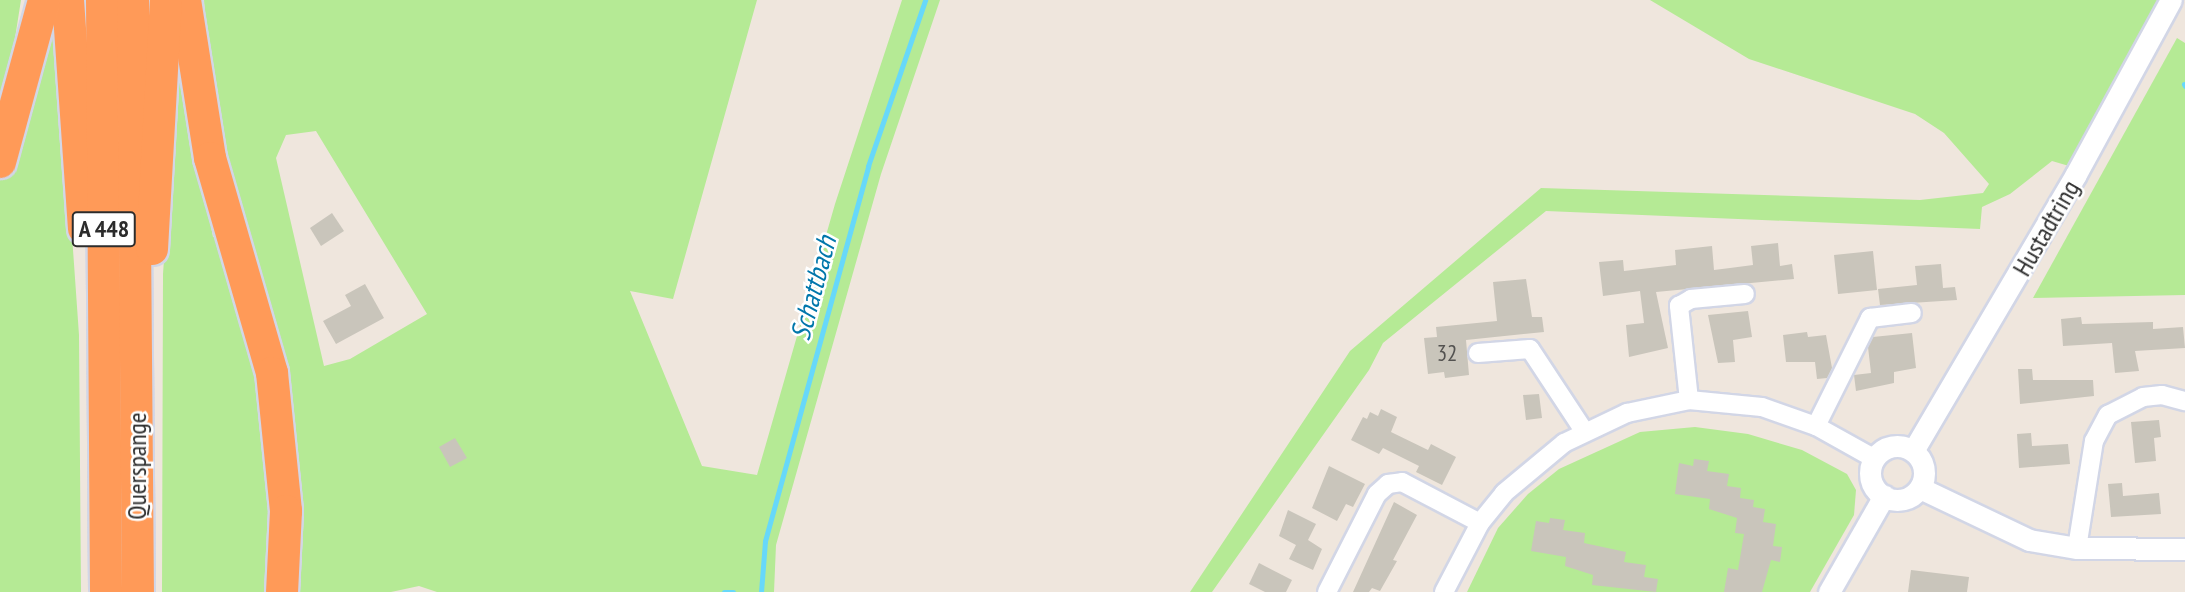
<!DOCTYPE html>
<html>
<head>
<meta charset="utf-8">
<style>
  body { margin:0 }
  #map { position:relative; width:2185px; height:592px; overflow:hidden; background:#efe6dd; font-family:"PT Sans Narrow",sans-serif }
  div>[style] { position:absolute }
  .green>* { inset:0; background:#b5ea95 }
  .stream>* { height:5px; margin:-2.5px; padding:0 2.5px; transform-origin:2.5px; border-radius:2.5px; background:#67d8fa }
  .building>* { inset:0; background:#c9c5bb }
  .roads { filter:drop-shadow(2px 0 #d2d6e6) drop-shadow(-2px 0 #d2d6e6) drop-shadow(0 2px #d2d6e6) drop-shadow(0 -2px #d2d6e6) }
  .minor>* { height:18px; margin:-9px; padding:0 9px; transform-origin:9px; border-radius:9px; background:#fff }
  .tertiary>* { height:21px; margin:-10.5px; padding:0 10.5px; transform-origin:10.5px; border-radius:10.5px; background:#fff }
  .tertiary>.ring { margin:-10.5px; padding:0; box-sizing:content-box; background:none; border:21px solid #fff; border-radius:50% }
  .motorway>* { height:32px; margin:-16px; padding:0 16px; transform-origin:16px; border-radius:16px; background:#ff9a58 }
  span { translate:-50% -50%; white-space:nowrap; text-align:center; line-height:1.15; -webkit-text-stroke:5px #fff; paint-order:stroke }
  .number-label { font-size:23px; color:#535250 }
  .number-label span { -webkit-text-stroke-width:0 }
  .shield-label span { padding:2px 5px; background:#fff; border:2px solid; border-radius:5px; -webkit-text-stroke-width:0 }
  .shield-label { font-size:24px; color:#2c2c2c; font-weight:700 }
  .street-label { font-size:26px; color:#2c2c2c }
  .water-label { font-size:28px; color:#0177ab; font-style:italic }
</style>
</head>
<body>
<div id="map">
  <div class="green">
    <div style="clip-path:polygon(0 0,21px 0,10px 70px,42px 69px,50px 36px,58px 36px,79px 335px,81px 592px,0 592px)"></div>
    <div style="clip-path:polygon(evenodd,204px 0,757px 0,673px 299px,630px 291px,702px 466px,757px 475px,835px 204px,902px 0,940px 0,881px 174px,776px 545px,774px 592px,437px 592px,419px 586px,391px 592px,162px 592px,163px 274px,176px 83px,184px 83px,213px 237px,243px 230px,211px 96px,204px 0,316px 131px,427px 314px,350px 359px,324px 366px,276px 158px,286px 135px,316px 131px)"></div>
    <div style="clip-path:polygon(1650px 0,2159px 0,2069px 166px,2052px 161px,2010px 194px,1982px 207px,1980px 229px,1546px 211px,1383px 343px,1369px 370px,1212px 592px,1190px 592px,1350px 351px,1541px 188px,1920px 200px,1983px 193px,1989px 184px,1944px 133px,1915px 114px,1749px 59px)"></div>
    <div style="clip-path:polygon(2177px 38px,2185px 43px,2185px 295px,2033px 298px)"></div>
    <div style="clip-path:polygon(1695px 427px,1748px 434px,1802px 450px,1847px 474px,1856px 490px,1854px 515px,1810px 592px,1467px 592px,1498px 528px,1528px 494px,1559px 469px,1640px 432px)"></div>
  </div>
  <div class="stream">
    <div style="left:2184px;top:84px;width:2px;rotate:63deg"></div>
    <div style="left:724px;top:592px;width:9px"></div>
    <div style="left:761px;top:592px;width:51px;rotate:-85.5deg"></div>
    <div style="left:765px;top:541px;width:389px;rotate:-74.6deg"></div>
    <div style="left:868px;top:166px;width:176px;rotate:-71deg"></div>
  </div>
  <div class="building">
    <div style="clip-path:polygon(332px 213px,344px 231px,321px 246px,310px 228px)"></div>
    <div style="clip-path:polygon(1778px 243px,1780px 266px,1792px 264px,1794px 279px,1656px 292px,1668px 348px,1629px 357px,1626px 325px,1644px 323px,1640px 291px,1603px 296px,1599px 262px,1623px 260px,1624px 271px,1676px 265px,1675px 250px,1712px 246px,1714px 270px,1730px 268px,1753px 265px,1751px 246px)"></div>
    <div style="clip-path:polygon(1873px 251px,1877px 290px,1838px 294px,1834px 255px)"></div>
    <div style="clip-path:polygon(1941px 264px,1943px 288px,1955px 287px,1957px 300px,1880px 305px,1878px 289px,1917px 285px,1915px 266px)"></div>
    <div style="clip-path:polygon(1526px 279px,1532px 317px,1542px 317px,1544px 332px,1466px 340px,1469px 375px,1445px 378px,1444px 372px,1428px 374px,1424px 338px,1437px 337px,1436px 327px,1497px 321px,1493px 282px)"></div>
    <div style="clip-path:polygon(365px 284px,384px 318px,336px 344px,323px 321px,351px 306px,345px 295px)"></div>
    <div style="clip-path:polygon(1748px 311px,1752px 337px,1733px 340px,1735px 362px,1718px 363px,1708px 315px)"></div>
    <div style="clip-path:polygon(2081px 317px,2082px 324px,2153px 322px,2153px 329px,2183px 327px,2185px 348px,2135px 351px,2139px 371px,2115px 373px,2112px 343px,2063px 346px,2061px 319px)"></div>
    <div style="clip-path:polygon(1807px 332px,1808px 337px,1826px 335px,1832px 368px,1827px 378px,1817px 379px,1815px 362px,1821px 362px,1786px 362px,1783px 335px)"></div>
    <div style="clip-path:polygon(1912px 333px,1916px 368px,1894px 372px,1894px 383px,1856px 391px,1854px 375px,1871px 373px,1868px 347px,1873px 337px)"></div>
    <div style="clip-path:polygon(2018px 369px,2032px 369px,2033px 380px,2093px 380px,2094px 396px,2020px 404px)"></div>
    <div style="clip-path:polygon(1539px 394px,1542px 418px,1526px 420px,1523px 395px)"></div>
    <div style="clip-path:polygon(1381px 409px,1397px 417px,1391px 432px,1428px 450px,1431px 444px,1456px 457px,1442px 485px,1416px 472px,1419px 466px,1383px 448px,1379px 454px,1351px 440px,1363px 417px,1367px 419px,1370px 412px,1378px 416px)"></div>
    <div style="clip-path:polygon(2159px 420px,2161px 437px,2154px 438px,2156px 461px,2135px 463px,2131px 422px)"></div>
    <div style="clip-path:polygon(2031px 433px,2032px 446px,2068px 444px,2070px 464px,2019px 468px,2017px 434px)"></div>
    <div style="clip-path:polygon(455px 438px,467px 458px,450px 467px,439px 447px)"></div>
    <div style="clip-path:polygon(1694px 459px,1709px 461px,1707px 471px,1729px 474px,1727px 486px,1741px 488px,1740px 498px,1754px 500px,1753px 507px,1765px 509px,1763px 522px,1776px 524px,1773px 546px,1782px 547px,1780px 562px,1771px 560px,1762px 592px,1724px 592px,1728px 568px,1738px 570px,1744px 534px,1735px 533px,1737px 518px,1709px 509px,1710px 499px,1675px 494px,1679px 463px,1693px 466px)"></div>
    <div style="clip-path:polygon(1329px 466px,1365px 484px,1353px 507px,1346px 504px,1337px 521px,1312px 508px)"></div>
    <div style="clip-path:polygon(2122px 483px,2123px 496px,2159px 493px,2161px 514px,2111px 517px,2108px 484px)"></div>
    <div style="clip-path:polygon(1394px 502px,1417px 515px,1393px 560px,1397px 561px,1380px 591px,1372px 588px,1369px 592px,1353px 592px)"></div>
    <div style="clip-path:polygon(1288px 510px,1316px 524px,1308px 540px,1322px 549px,1313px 570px,1289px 559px,1296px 545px,1279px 536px)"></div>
    <div style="clip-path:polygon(1550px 518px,1565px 520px,1563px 530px,1585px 533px,1584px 543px,1626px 552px,1624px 562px,1646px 565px,1644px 577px,1658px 579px,1656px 592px,1592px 585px,1593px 575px,1565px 566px,1566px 557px,1531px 551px,1536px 521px,1549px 523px)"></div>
    <div style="clip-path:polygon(1259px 563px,1292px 580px,1286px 592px,1265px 592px,1249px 584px)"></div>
    <div style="clip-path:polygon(1911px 570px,1969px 577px,1967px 592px,1908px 592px)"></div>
  </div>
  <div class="roads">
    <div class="minor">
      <div style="left:1478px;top:353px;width:52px;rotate:-4.4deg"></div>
      <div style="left:1530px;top:349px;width:98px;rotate:56.6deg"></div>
      <div style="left:1689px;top:400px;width:95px;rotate:-96.1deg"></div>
      <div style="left:1679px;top:306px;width:14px;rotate:-30deg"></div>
      <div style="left:1691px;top:299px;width:54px;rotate:-5.3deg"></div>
      <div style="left:1816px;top:426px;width:121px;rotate:-63.4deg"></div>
      <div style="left:1870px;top:318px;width:42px;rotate:-6.8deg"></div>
      <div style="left:2077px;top:548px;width:108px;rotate:-81deg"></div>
      <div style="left:2094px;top:441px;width:30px;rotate:-62deg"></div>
      <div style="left:2108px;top:415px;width:39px;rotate:-27deg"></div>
      <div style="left:2143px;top:397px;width:19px;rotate:-6deg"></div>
      <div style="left:2162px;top:395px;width:24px;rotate:15deg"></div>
      <div style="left:1327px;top:592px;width:110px;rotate:-63deg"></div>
      <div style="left:1377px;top:494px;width:15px;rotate:-42deg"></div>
      <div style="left:1388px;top:484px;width:14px;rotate:-8deg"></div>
      <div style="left:1402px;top:482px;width:88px;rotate:27.7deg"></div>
      <div style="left:1444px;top:592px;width:78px;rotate:-62.4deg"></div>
      <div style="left:1480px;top:523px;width:38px;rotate:-51deg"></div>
      <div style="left:1504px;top:493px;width:78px;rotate:-39.8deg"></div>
      <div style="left:1564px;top:443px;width:70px;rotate:-25.5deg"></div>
      <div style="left:1627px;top:413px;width:63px;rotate:-11.8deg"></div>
      <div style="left:1689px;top:400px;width:73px;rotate:5.5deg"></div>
      <div style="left:1762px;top:407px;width:57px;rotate:19.4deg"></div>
      <div style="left:1816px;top:426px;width:68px;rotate:29.2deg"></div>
    </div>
    <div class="tertiary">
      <div class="ring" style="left:1870px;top:446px;width:33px;height:33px"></div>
      <div style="left:1913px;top:451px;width:321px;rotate:-59.5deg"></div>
      <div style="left:2076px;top:174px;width:198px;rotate:-61.4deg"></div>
      <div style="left:1920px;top:488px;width:121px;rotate:25.5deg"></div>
      <div style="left:2029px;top:540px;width:49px;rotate:9.5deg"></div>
      <div style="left:2077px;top:548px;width:108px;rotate:0.5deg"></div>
      <div style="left:1829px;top:592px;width:111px;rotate:-60.2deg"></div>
    </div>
    <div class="motorway">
      <div style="left:68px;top:0;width:229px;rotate:86deg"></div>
      <div style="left:102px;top:0;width:592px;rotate:89.61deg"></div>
      <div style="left:133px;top:0;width:592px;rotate:89.52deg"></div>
      <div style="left:185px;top:0;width:160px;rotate:81deg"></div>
      <div style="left:210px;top:158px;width:224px;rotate:73.9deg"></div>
      <div style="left:272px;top:373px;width:139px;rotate:84.2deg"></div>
      <div style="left:286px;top:511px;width:81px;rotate:92.8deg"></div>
      <div style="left:0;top:162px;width:168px;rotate:-74.8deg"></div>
      <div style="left:152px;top:249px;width:249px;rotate:-86.8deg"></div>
    </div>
  </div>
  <div class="number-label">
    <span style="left:1447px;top:353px">32</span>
  </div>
  <div class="shield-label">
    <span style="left:104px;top:229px">A 448</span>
  </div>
  <div class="street-label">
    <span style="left:2046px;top:228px;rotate:-60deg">Hustadtring</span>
    <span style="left:137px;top:466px;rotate:-90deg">Querspange</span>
  </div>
  <div class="water-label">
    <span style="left:813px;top:288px;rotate:-75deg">Schattbach</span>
  </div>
</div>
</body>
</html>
